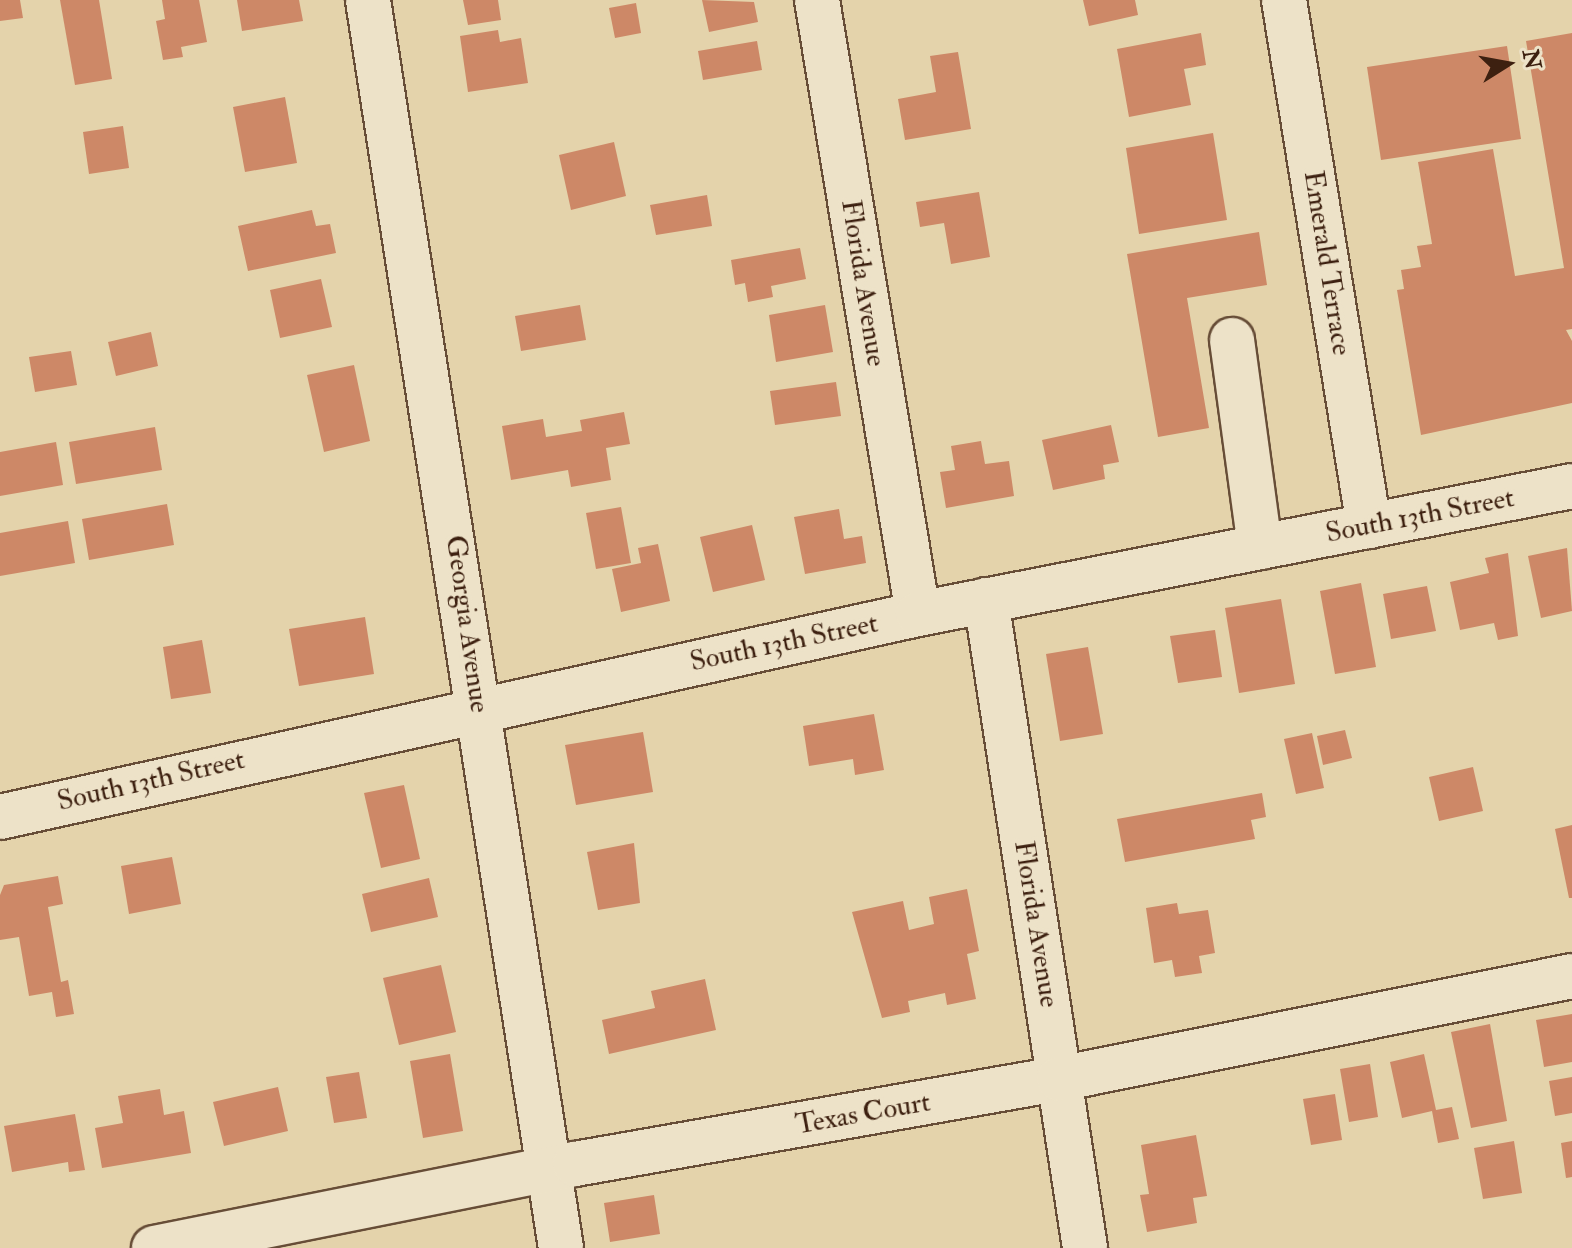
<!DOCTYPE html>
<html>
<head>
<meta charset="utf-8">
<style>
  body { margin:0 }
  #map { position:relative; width:1572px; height:1248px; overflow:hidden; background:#e4d3ab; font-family:"IM FELL Double Pica",serif }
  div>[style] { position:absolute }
  .building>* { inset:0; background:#cd8867 }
  .roads { filter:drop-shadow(2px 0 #674d37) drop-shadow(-2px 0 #674d37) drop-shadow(0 2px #674d37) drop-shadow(0 -2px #674d37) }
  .minor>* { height:44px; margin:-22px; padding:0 22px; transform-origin:22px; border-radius:22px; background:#ede2c8 }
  span { translate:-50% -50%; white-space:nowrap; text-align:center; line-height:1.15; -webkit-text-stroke:8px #ede2c8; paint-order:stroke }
  .street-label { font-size:28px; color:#3d2010 }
  .north { position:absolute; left:1468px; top:24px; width:80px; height:80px; -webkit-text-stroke:6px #ede2c8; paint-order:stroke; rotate:79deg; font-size:22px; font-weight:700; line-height:32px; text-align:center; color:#3d2010 }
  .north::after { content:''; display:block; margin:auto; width:28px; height:36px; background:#3d2010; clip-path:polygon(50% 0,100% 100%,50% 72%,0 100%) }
</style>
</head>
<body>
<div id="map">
  <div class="building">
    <div style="clip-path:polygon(0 0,20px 0,23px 18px,0 21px)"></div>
    <div style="clip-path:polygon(60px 0,99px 0,112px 79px,75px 85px)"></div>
    <div style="clip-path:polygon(162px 0,199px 0,207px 42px,181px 47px,183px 57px,163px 60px,156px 21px,165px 19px)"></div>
    <div style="clip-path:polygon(237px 0,299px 0,303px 21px,242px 31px)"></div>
    <div style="clip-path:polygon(463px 0,498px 0,501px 20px,468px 25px)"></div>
    <div style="clip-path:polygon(702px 0,754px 2px,758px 22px,709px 32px)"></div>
    <div style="clip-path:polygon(1083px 0,1135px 0,1138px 15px,1089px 26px)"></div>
    <div style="clip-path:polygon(636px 3px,641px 33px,615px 38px,609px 8px)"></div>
    <div style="clip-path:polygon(498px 30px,500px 42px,521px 38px,528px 83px,468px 92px,460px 36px)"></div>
    <div style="clip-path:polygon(1201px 33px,1206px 65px,1184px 69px,1191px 105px,1129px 117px,1117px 49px)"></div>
    <div style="clip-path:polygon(1572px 33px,1572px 329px,1566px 330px,1572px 341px,1572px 403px,1421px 435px,1397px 290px,1404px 289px,1401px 270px,1421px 267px,1417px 246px,1432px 244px,1418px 162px,1493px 149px,1515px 276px,1564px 268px,1526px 41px)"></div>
    <div style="clip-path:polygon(757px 41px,762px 70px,703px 80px,698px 51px)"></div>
    <div style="clip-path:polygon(1507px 46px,1521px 139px,1381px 160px,1367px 67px)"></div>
    <div style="clip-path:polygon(958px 52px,971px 129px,905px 140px,898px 99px,936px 92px,930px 56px)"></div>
    <div style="clip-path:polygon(285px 97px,297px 163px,245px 172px,233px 107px)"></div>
    <div style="clip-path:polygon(123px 126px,129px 168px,89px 174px,83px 132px)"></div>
    <div style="clip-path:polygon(1213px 133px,1227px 220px,1139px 234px,1126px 148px)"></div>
    <div style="clip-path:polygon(614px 142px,626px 196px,571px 210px,559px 155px)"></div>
    <div style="clip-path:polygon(979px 192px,990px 257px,951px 264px,944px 223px,920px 227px,916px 202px)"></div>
    <div style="clip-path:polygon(707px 195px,712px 226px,656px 235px,650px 205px)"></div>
    <div style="clip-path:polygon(312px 210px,316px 226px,330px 224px,336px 253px,248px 271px,238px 226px)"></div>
    <div style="clip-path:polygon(1259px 232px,1267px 285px,1187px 298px,1209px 428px,1158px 437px,1127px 254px)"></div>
    <div style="clip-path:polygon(800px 248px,806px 279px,771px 286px,773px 297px,748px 302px,745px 283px,735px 285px,731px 260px)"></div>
    <div style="clip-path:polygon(321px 279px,332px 327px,280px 338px,270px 290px)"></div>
    <div style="clip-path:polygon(580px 305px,586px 340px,521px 351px,515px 316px)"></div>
    <div style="clip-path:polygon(825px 305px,833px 352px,776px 362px,769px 315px)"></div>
    <div style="clip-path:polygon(151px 332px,158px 366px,116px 376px,108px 342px)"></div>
    <div style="clip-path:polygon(71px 351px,77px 385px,35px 392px,29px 357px)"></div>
    <div style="clip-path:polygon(354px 365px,370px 441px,324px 452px,307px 375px)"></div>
    <div style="clip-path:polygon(836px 382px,841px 416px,775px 425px,770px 391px)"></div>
    <div style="clip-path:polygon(624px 412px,630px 444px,606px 448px,611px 480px,571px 487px,568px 470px,511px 480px,502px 426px,543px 419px,546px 437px,582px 431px,580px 420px)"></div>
    <div style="clip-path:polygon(1111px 425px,1119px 462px,1103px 465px,1105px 479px,1053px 490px,1042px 440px)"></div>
    <div style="clip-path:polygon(155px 427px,162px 470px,76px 484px,69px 442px)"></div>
    <div style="clip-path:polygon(981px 441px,985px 464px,1009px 461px,1014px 496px,946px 508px,940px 472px,955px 470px,951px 446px)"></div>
    <div style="clip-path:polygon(56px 442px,63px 485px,0 496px,0 452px)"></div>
    <div style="clip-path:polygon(167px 504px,174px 545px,89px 560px,82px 519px)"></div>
    <div style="clip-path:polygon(621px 507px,631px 563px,596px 569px,586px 513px)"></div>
    <div style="clip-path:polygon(839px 509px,844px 539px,862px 536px,866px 563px,805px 574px,794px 517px)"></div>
    <div style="clip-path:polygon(68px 521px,75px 563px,0 576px,0 533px)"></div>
    <div style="clip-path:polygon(752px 525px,765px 580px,713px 592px,700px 537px)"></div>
    <div style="clip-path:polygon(658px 544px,670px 601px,621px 612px,612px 569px,641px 563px,638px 548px)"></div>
    <div style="clip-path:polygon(1567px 548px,1572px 611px,1541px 618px,1528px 556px)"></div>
    <div style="clip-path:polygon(1508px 553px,1518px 636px,1498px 640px,1494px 623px,1460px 630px,1450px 582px,1489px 573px,1485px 558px)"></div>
    <div style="clip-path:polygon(1361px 583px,1376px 667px,1335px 674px,1320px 591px)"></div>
    <div style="clip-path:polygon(1427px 586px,1436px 631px,1391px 639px,1383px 594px)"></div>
    <div style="clip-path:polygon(1281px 599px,1295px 684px,1239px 693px,1225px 608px)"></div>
    <div style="clip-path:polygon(365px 617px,374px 674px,299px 686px,289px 629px)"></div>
    <div style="clip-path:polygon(1215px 630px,1222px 677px,1178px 683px,1170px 636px)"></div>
    <div style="clip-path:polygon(202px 640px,211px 693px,171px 699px,163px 647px)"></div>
    <div style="clip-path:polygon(1088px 647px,1103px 734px,1060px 741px,1046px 654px)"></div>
    <div style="clip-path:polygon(874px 714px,884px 770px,855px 775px,853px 759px,809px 766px,803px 726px)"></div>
    <div style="clip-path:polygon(1345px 730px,1352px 758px,1323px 765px,1317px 736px)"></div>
    <div style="clip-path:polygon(643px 732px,653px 792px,576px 805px,565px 745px)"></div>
    <div style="clip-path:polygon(1312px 733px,1324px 788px,1296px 794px,1284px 739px)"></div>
    <div style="clip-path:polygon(1473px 767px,1483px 811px,1439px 821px,1429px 777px)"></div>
    <div style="clip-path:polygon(404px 785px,420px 859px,381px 868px,364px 793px)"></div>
    <div style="clip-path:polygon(1262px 793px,1266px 817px,1251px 820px,1255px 839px,1125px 862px,1117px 819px)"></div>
    <div style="clip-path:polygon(1572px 825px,1572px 898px,1569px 898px,1555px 829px)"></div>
    <div style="clip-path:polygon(634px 843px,640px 903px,598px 910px,587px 852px)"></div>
    <div style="clip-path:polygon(172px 857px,181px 904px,129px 914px,121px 866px)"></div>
    <div style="clip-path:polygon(58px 876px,63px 904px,48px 907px,61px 982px,68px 980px,74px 1014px,56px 1017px,52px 992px,29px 996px,19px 937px,0 940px,0 895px,4px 885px)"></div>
    <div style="clip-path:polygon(429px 878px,438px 917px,371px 932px,362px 894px)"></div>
    <div style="clip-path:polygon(967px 889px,979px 951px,967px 954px,976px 999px,947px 1005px,945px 993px,908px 1001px,910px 1012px,882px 1018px,852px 912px,903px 901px,909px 930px,934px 924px,929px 897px)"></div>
    <div style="clip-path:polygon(1177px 903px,1179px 914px,1208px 910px,1215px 953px,1199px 956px,1202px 973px,1175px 977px,1172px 960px,1154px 963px,1146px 908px)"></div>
    <div style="clip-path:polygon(441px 965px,456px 1032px,399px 1045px,383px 978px)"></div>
    <div style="clip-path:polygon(705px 979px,716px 1030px,609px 1054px,602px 1020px,655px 1008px,651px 991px)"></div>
    <div style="clip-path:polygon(1572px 1014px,1572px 1062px,1544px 1067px,1536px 1020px)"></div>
    <div style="clip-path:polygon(1490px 1024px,1507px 1121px,1471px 1128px,1451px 1032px)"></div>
    <div style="clip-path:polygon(450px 1054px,463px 1131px,423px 1138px,410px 1061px)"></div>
    <div style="clip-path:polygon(1424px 1054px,1436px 1110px,1452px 1107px,1459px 1139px,1438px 1143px,1432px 1111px,1402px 1118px,1390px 1062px)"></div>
    <div style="clip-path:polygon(1370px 1064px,1378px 1117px,1349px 1122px,1340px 1069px)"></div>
    <div style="clip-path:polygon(359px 1072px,367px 1118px,334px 1123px,326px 1077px)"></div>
    <div style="clip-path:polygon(1572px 1077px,1572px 1113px,1555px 1116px,1549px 1081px)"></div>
    <div style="clip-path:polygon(278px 1087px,288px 1131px,224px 1146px,213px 1102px)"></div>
    <div style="clip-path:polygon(160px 1089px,164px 1115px,184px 1111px,191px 1153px,102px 1168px,95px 1128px,123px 1123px,118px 1096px)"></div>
    <div style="clip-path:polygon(1335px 1094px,1342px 1140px,1311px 1145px,1303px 1099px)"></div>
    <div style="clip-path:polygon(75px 1114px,85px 1170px,69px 1172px,68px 1162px,12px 1172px,4px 1126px)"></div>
    <div style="clip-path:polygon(1196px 1135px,1207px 1196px,1193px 1198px,1197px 1223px,1147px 1232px,1140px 1195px,1149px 1194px,1141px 1145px)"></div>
    <div style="clip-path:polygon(1514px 1141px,1522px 1193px,1483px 1199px,1474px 1148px)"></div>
    <div style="clip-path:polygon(1572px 1141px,1572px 1177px,1566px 1178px,1561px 1143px)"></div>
    <div style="clip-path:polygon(654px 1195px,660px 1234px,610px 1242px,604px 1203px)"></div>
  </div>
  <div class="roads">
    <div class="minor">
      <div style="left:368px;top:0;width:1263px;rotate:81.21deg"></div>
      <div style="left:817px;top:0;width:622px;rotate:80.66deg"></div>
      <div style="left:1284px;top:0;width:533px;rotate:80.82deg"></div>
      <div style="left:1232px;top:340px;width:209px;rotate:82.3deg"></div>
      <div style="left:986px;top:600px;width:656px;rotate:81.31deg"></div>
      <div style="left:0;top:817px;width:940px;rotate:-12.47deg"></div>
      <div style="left:918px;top:614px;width:666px;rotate:-11.07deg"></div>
      <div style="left:154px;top:1248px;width:429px;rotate:-11.3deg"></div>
      <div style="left:575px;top:1164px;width:491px;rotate:-10deg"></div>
      <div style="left:1059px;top:1079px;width:523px;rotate:-11.35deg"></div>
    </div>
  </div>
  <div class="street-label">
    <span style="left:1327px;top:263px;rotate:81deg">Emerald Terrace</span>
    <span style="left:863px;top:283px;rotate:81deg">Florida Avenue</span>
    <span style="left:1420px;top:516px;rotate:-11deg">South 13th Street</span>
    <span style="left:467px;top:624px;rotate:82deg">Georgia Avenue</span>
    <span style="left:784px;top:643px;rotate:-12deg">South 13th Street</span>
    <span style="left:151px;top:781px;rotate:-13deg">South 13th Street</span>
    <span style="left:1036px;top:924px;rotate:81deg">Florida Avenue</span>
    <span style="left:863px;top:1114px;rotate:-10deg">Texas Court</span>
  </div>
  <div class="north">N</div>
</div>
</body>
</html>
